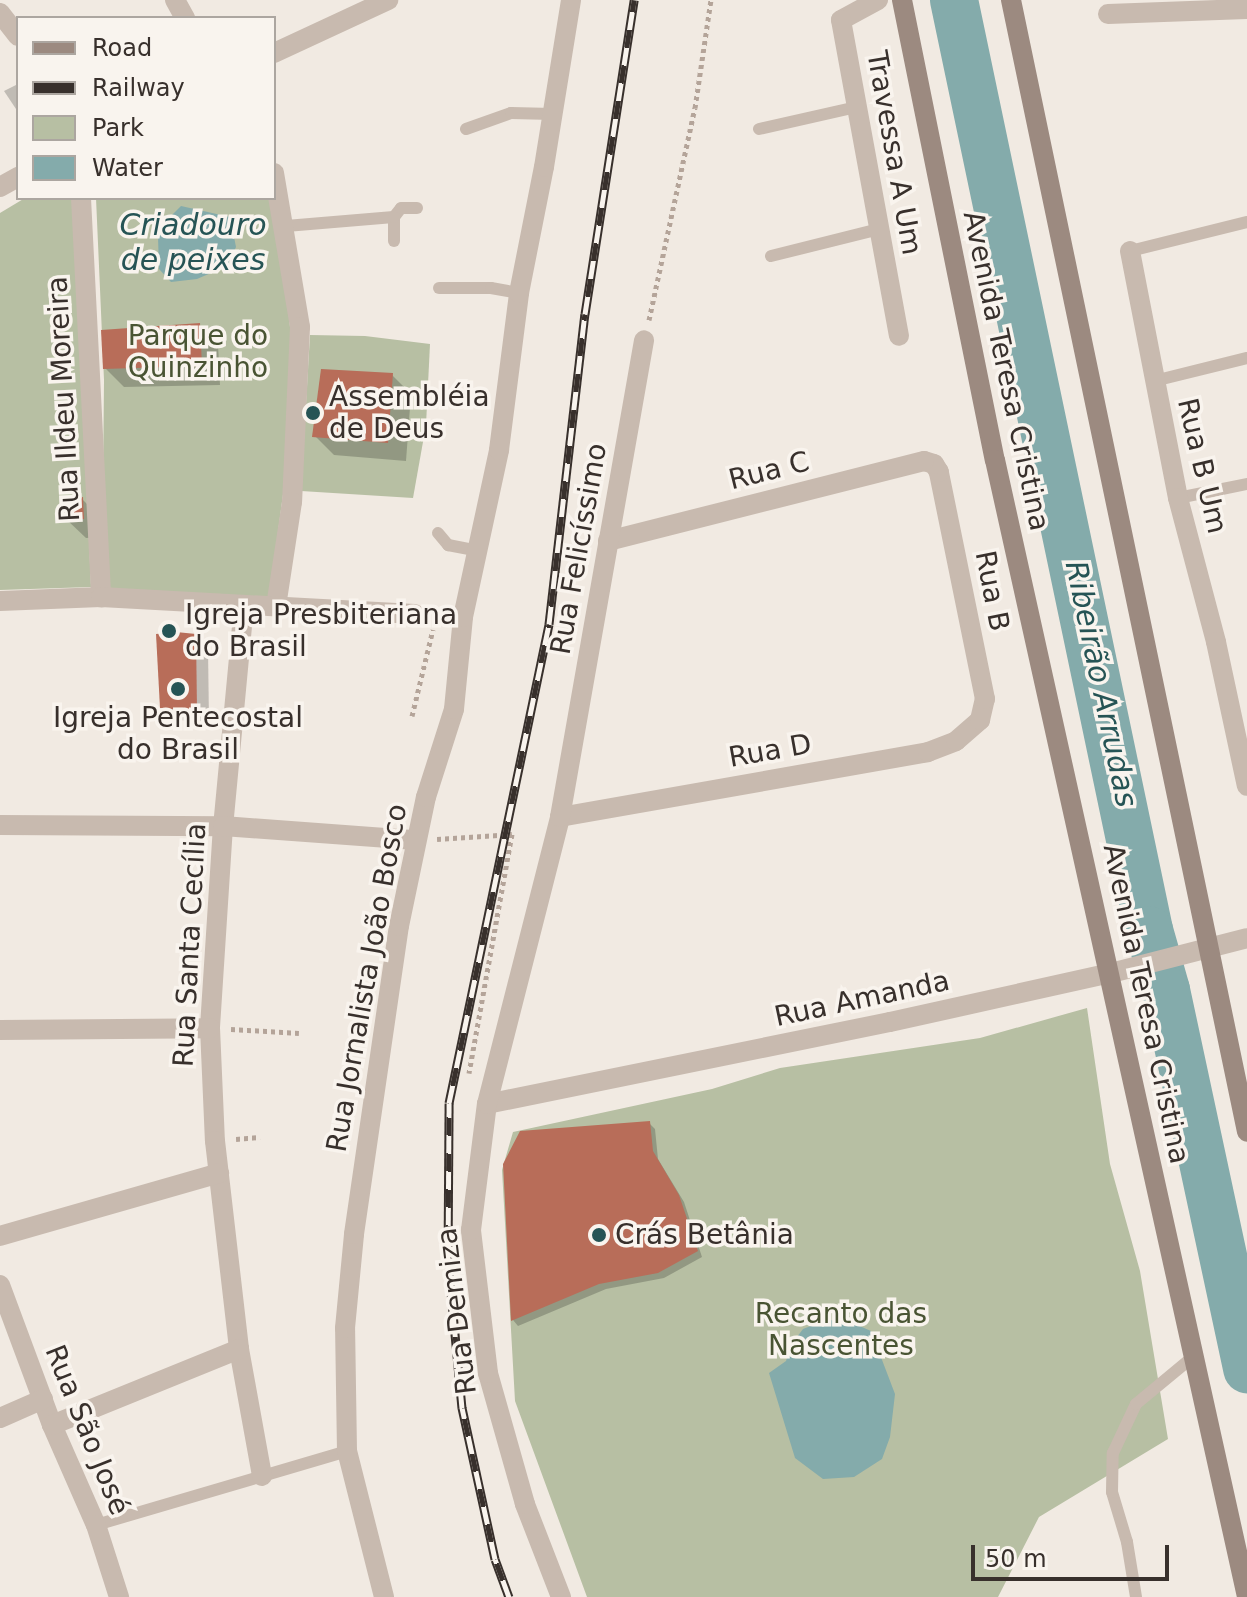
<!DOCTYPE html>
<html>
<head>
<meta charset="utf-8">
<style>
  body { margin:0 }
  #map { position:relative; width:1247px; height:1597px; overflow:hidden; background:#f1eae2; font-family:"DejaVu Sans",sans-serif }
  div>[style] { position:absolute }
  .green>* { inset:0; background:#b7bfa3 }
  .water>* { inset:0; background:#84abab }
  .shadow>* { inset:0; background:#0003 }
  .river>* { height:48px; margin:-24px; padding:0 24px; transform-origin:24px; border-radius:24px; background:#84abab }
  .building>* { inset:0; background:#b86d59 }
  .path>* { height:5px; margin-top:-2.5px; transform-origin:0; background:repeating-linear-gradient(90deg,#b4a499 0 4px,transparent 0 8px) }
  .service>* { height:12px; margin:-6px; padding:0 6px; transform-origin:6px; border-radius:6px; background:#c8baaf }
  .minor>* { height:20px; margin:-10px; padding:0 10px; transform-origin:10px; border-radius:10px; background:#c8baaf }
  .secondary>* { height:20px; margin:-10px; padding:0 10px; transform-origin:10px; border-radius:10px; background:#9c8a80 }
  .rail>* { height:9px; margin-top:-4.5px; transform-origin:0; background:repeating-linear-gradient(90deg,#f9f4ee 0 18px,#38302c 0 36px); box-sizing:border-box; border-block:2px solid #38302c }
  .dots>* { width:22px; height:22px; translate:-50% -50%; box-sizing:border-box; border:4px solid #f9f4ee; border-radius:50% }
  span { translate:-50% -50%; white-space:nowrap; text-align:center; line-height:1.15; -webkit-text-stroke:7px #f9f4ee; paint-order:stroke }
  .street-label { font-size:28px; color:#38302c }
  .park-label { font-size:28px; color:#495433 }
  .poi-label { font-size:28px; color:#38302c }
  .left { translate:0 -50%; text-align:left }
  .water-label { font-size:30px; color:#265455; font-style:italic }
  .legend { position:absolute; left:16px; top:16px; width:260px; height:184px; box-sizing:border-box; background:#f9f4ee; border:2px solid #aca6a0; margin:0; padding:10px 14px; list-style:none; font-size:24px; color:#38302c }
  .legend li { display:flex; align-items:center; gap:16px; height:40px }
  .legend b { width:40px; border:2px solid #aca6a0 }
  .scale { position:absolute; left:971px; top:1545px; width:198px; height:36px; box-sizing:border-box; border:4px solid #38302c; border-top:0; padding-left:10px; font-size:24px; line-height:28px; white-space:nowrap; color:#38302c; -webkit-text-stroke:6px #f9f4ee; paint-order:stroke }
</style>
</head>
<body>
<div id="map">
  <div class="green">
    <div style="clip-path:polygon(25px 198px,74px 198px,91px 587px,0 590px,0 213px)"></div>
    <div style="clip-path:polygon(96px 198px,270px 198px,284px 267px,292px 347px,286px 472px,269px 599px,102px 590px,104px 380px)"></div>
    <div style="clip-path:polygon(310px 335px,365px 336px,430px 344px,426px 425px,413px 498px,301px 491px)"></div>
    <div style="clip-path:polygon(1087px 1008px,1110px 1164px,1140px 1271px,1168px 1439px,1039px 1517px,998px 1597px,587px 1597px,515px 1401px,502px 1170px,513px 1132px,712px 1089px,780px 1068px,980px 1038px)"></div>
  </div>
  <div class="water">
    <div style="clip-path:polygon(181px 206px,230px 217px,236px 247px,227px 266px,197px 279px,171px 282px,159px 269px,158px 237px,164px 223px)"></div>
    <div style="clip-path:polygon(826px 1320px,848px 1321px,871px 1331px,895px 1394px,890px 1437px,882px 1459px,854px 1477px,823px 1479px,795px 1458px,769px 1373px,786px 1361px,791px 1345px,803px 1329px)"></div>
  </div>
  <div class="shadow">
    <div style="clip-path:polygon(18px 84px,18px 112px,4px 91px)"></div>
    <div style="clip-path:polygon(199px 325px,218px 344px,220px 385px,124px 387px,105px 368px)"></div>
    <div style="clip-path:polygon(392px 375px,411px 394px,406px 461px,334px 455px,315px 436px)"></div>
    <div style="clip-path:polygon(82px 499px,101px 518px,102px 537px,86px 538px,66px 519px)"></div>
    <div style="clip-path:polygon(195px 636px,208px 648px,209px 722px,175px 720px,162px 707px)"></div>
    <div style="clip-path:polygon(649px 1123px,655px 1129px,658px 1159px,684px 1202px,702px 1257px,664px 1278px,606px 1289px,518px 1326px,513px 1320px)"></div>
  </div>
  <div class="river">
    <div style="left:954px;top:0;width:950px;rotate:78.16deg"></div>
    <div style="left:1149px;top:930px;width:62px;rotate:74.2deg"></div>
    <div style="left:1166px;top:990px;width:388px;rotate:77.9deg"></div>
  </div>
  <div class="building">
    <div style="clip-path:polygon(200px 323px,202px 366px,103px 369px,101px 330px)"></div>
    <div style="clip-path:polygon(321px 369px,393px 373px,388px 443px,312px 437px)"></div>
    <div style="clip-path:polygon(83px 497px,84px 519px,64px 520px,62px 501px)"></div>
    <div style="clip-path:polygon(176px 632px,196px 634px,197px 711px,160px 708px,156px 634px)"></div>
    <div style="clip-path:polygon(650px 1121px,653px 1151px,679px 1195px,698px 1251px,658px 1273px,599px 1284px,511px 1321px,503px 1164px,520px 1131px)"></div>
  </div>
  <div class="path">
    <div style="left:649px;top:320px;width:217px;rotate:-77.8deg"></div>
    <div style="left:695px;top:108px;width:109px;rotate:-81.6deg"></div>
    <div style="left:412px;top:716px;width:89px;rotate:-76.4deg"></div>
    <div style="left:437px;top:839px;width:75px;rotate:-3.8deg"></div>
    <div style="left:512px;top:834px;width:243px;rotate:100.2deg"></div>
    <div style="left:231px;top:1029px;width:68px;rotate:3.4deg"></div>
    <div style="left:236px;top:1139px;width:24px;rotate:-5deg"></div>
  </div>
  <div class="service">
    <div style="left:466px;top:129px;width:48px;rotate:-19.6deg"></div>
    <div style="left:511px;top:113px;width:42px;rotate:1.4deg"></div>
    <div style="left:759px;top:129px;width:100px;rotate:-12.7deg"></div>
    <div style="left:286px;top:226px;width:108px;rotate:-4.8deg"></div>
    <div style="left:394px;top:241px;width:24px;rotate:-90deg"></div>
    <div style="left:394px;top:217px;width:11px;rotate:-52deg"></div>
    <div style="left:401px;top:208px;width:16px"></div>
    <div style="left:1130px;top:251px;width:121px;rotate:-13.9deg"></div>
    <div style="left:771px;top:256px;width:111px;rotate:-14deg"></div>
    <div style="left:439px;top:288px;width:52px"></div>
    <div style="left:491px;top:288px;width:28px;rotate:10deg"></div>
    <div style="left:1154px;top:381px;width:96px;rotate:-13.9deg"></div>
    <div style="left:1178px;top:498px;width:70px;rotate:-11.5deg"></div>
    <div style="left:438px;top:533px;width:16px;rotate:50deg"></div>
    <div style="left:448px;top:545px;width:31px;rotate:11deg"></div>
    <div style="left:96px;top:1525px;width:262px;rotate:-16.4deg"></div>
    <div style="left:1136px;top:1597px;width:56px;rotate:-99.3deg"></div>
    <div style="left:1127px;top:1542px;width:52px;rotate:-106.7deg"></div>
    <div style="left:1112px;top:1492px;width:39px;rotate:-89deg"></div>
    <div style="left:1113px;top:1453px;width:54px;rotate:-64.9deg"></div>
    <div style="left:1136px;top:1404px;width:75px;rotate:-39.6deg"></div>
  </div>
  <div class="minor">
    <div style="left:175px;top:0;width:21px;rotate:61deg"></div>
    <div style="left:878px;top:0;width:42px;rotate:151.6deg"></div>
    <div style="left:841px;top:20px;width:321px;rotate:79.6deg"></div>
    <div style="left:0;top:13px;width:29px;rotate:52deg"></div>
    <div style="left:1108px;top:14px;width:139px;rotate:-2.1deg"></div>
    <div style="left:274px;top:53px;width:126px;rotate:-24.9deg"></div>
    <div style="left:274px;top:173px;width:156px;rotate:80.4deg"></div>
    <div style="left:300px;top:327px;width:175px;rotate:92.6deg"></div>
    <div style="left:292px;top:502px;width:106px;rotate:98.7deg"></div>
    <div style="left:0;top:187px;width:21px;rotate:-29deg"></div>
    <div style="left:81px;top:198px;width:400px;rotate:87.1deg"></div>
    <div style="left:1130px;top:251px;width:252px;rotate:79deg"></div>
    <div style="left:1178px;top:498px;width:149px;rotate:75.2deg"></div>
    <div style="left:1216px;top:642px;width:147px;rotate:77.9deg"></div>
    <div style="left:0;top:601px;width:101px;rotate:-2.3deg"></div>
    <div style="left:101px;top:597px;width:314px;rotate:3.1deg"></div>
    <div style="left:244px;top:605px;width:222px;rotate:95.4deg"></div>
    <div style="left:223px;top:826px;width:202px;rotate:93.7deg"></div>
    <div style="left:210px;top:1028px;width:113px;rotate:87.5deg"></div>
    <div style="left:215px;top:1141px;width:209px;rotate:83.4deg"></div>
    <div style="left:239px;top:1349px;width:129px;rotate:79.7deg"></div>
    <div style="left:560px;top:817px;width:374px;rotate:-10deg"></div>
    <div style="left:928px;top:752px;width:30px;rotate:-21deg"></div>
    <div style="left:956px;top:741px;width:32px;rotate:-41deg"></div>
    <div style="left:980px;top:720px;width:22px;rotate:-77deg"></div>
    <div style="left:985px;top:699px;width:232px;rotate:-101.5deg"></div>
    <div style="left:939px;top:472px;width:9px;rotate:-122deg"></div>
    <div style="left:934px;top:464px;width:10px;rotate:-163deg"></div>
    <div style="left:924px;top:461px;width:326px;rotate:165.8deg"></div>
    <div style="left:0;top:825px;width:223px;rotate:0.3deg"></div>
    <div style="left:223px;top:826px;width:193px;rotate:4.2deg"></div>
    <div style="left:0;top:1030px;width:210px;rotate:-0.5deg"></div>
    <div style="left:487px;top:1104px;width:411px;rotate:-11.5deg"></div>
    <div style="left:890px;top:1022px;width:226px;rotate:-12.5deg"></div>
    <div style="left:1111px;top:973px;width:140px;rotate:-14.4deg"></div>
    <div style="left:0;top:1236px;width:228px;rotate:-16deg"></div>
    <div style="left:0;top:1285px;width:149px;rotate:69.6deg"></div>
    <div style="left:52px;top:1425px;width:109px;rotate:66.3deg"></div>
    <div style="left:96px;top:1525px;width:76px;rotate:72.3deg"></div>
    <div style="left:0;top:1418px;width:47px;rotate:-23.8deg"></div>
    <div style="left:52px;top:1425px;width:202px;rotate:-22.1deg"></div>
    <div style="left:384px;top:1597px;width:151px;rotate:-104.2deg"></div>
    <div style="left:347px;top:1451px;width:123px;rotate:-90.9deg"></div>
    <div style="left:345px;top:1328px;width:94px;rotate:-84.5deg"></div>
    <div style="left:354px;top:1234px;width:311px;rotate:-81.7deg"></div>
    <div style="left:399px;top:926px;width:132px;rotate:-78.2deg"></div>
    <div style="left:426px;top:797px;width:92px;rotate:-72.3deg"></div>
    <div style="left:454px;top:709px;width:92px;rotate:-84.4deg"></div>
    <div style="left:463px;top:617px;width:171px;rotate:-77.8deg"></div>
    <div style="left:499px;top:450px;width:158px;rotate:-82.7deg"></div>
    <div style="left:519px;top:293px;width:128px;rotate:-78.8deg"></div>
    <div style="left:544px;top:167px;width:169px;rotate:-80.8deg"></div>
    <div style="left:561px;top:1597px;width:100px;rotate:-111.2deg"></div>
    <div style="left:525px;top:1504px;width:136px;rotate:-105.8deg"></div>
    <div style="left:488px;top:1373px;width:144px;rotate:-96.8deg"></div>
    <div style="left:471px;top:1230px;width:127px;rotate:-82.8deg"></div>
    <div style="left:487px;top:1104px;width:296px;rotate:-75.7deg"></div>
    <div style="left:560px;top:817px;width:484px;rotate:-80deg"></div>
  </div>
  <div class="secondary">
    <div style="left:902px;top:0;width:469px;rotate:78.6deg"></div>
    <div style="left:995px;top:460px;width:1165px;rotate:77.5deg"></div>
    <div style="left:1011px;top:0;width:1156px;rotate:78.22deg"></div>
  </div>
  <div class="rail">
    <div style="left:509px;top:1597px;width:40px;rotate:-110.2deg"></div>
    <div style="left:495px;top:1559px;width:155px;rotate:-102.3deg"></div>
    <div style="left:462px;top:1408px;width:148px;rotate:-95.4deg"></div>
    <div style="left:448px;top:1261px;width:158px;rotate:-89.6deg"></div>
    <div style="left:449px;top:1103px;width:489px;rotate:-78.2deg"></div>
    <div style="left:549px;top:624px;width:312px;rotate:-83.4deg"></div>
    <div style="left:585px;top:314px;width:318px;rotate:-81.1deg"></div>
  </div>
  <div class="dots">
    <div style="left:313px;top:413px;background:#265455"></div>
    <div style="left:169px;top:631px;background:#265455"></div>
    <div style="left:178px;top:689px;background:#265455"></div>
    <div style="left:599px;top:1235px;background:#265455"></div>
  </div>
  <div class="street-label">
    <span style="left:894px;top:153px;rotate:80deg">Travessa A Um</span>
    <span style="left:1006px;top:371px;rotate:78deg">Avenida Teresa Cristina</span>
    <span style="left:64px;top:399px;rotate:-93deg">Rua Ildeu Moreira</span>
    <span style="left:1202px;top:466px;rotate:77deg">Rua B Um</span>
    <span style="left:769px;top:471px;rotate:-14deg">Rua C</span>
    <span style="left:579px;top:549px;rotate:-80deg">Rua Felicíssimo</span>
    <span style="left:992px;top:591px;rotate:79deg">Rua B</span>
    <span style="left:770px;top:751px;rotate:-10deg">Rua D</span>
    <span style="left:190px;top:945px;rotate:-87deg">Rua Santa Cecília</span>
    <span style="left:367px;top:978px;rotate:-80deg">Rua Jornalista João Bosco</span>
    <span style="left:862px;top:999px;rotate:-12deg">Rua Amanda</span>
    <span style="left:1146px;top:1004px;rotate:78deg">Avenida Teresa Cristina</span>
    <span style="left:457px;top:1311px;rotate:-97deg">Rua Demiza</span>
    <span style="left:87px;top:1430px;rotate:68deg">Rua São José</span>
  </div>
  <div class="park-label">
    <span style="left:198px;top:352px">Parque do<br>Quinzinho</span>
    <span style="left:841px;top:1330px">Recanto das<br>Nascentes</span>
  </div>
  <div class="poi-label">
    <span class="left" style="left:329px;top:413px">Assembléia<br>de Deus</span>
    <span class="left" style="left:185px;top:631px">Igreja Presbiteriana<br>do Brasil</span>
    <span style="left:178px;top:734px">Igreja Pentecostal<br>do Brasil</span>
    <span class="left" style="left:615px;top:1235px">Crás Betânia</span>
  </div>
  <div class="water-label">
    <span style="left:193px;top:242px">Criadouro<br>de peixes</span>
    <span style="left:1101px;top:684px;rotate:78deg">Ribeirão Arrudas</span>
  </div>
  <ul class="legend">
  <li><b style="height:10px;background:#9c8a80"></b>Road</li>
  <li><b style="height:10px;background:#38302c"></b>Railway</li>
  <li><b style="height:22px;background:#b7bfa3"></b>Park</li>
  <li><b style="height:22px;background:#84abab"></b>Water</li>
  </ul>
  <div class="scale">50 m</div>
</div>
</body>
</html>
